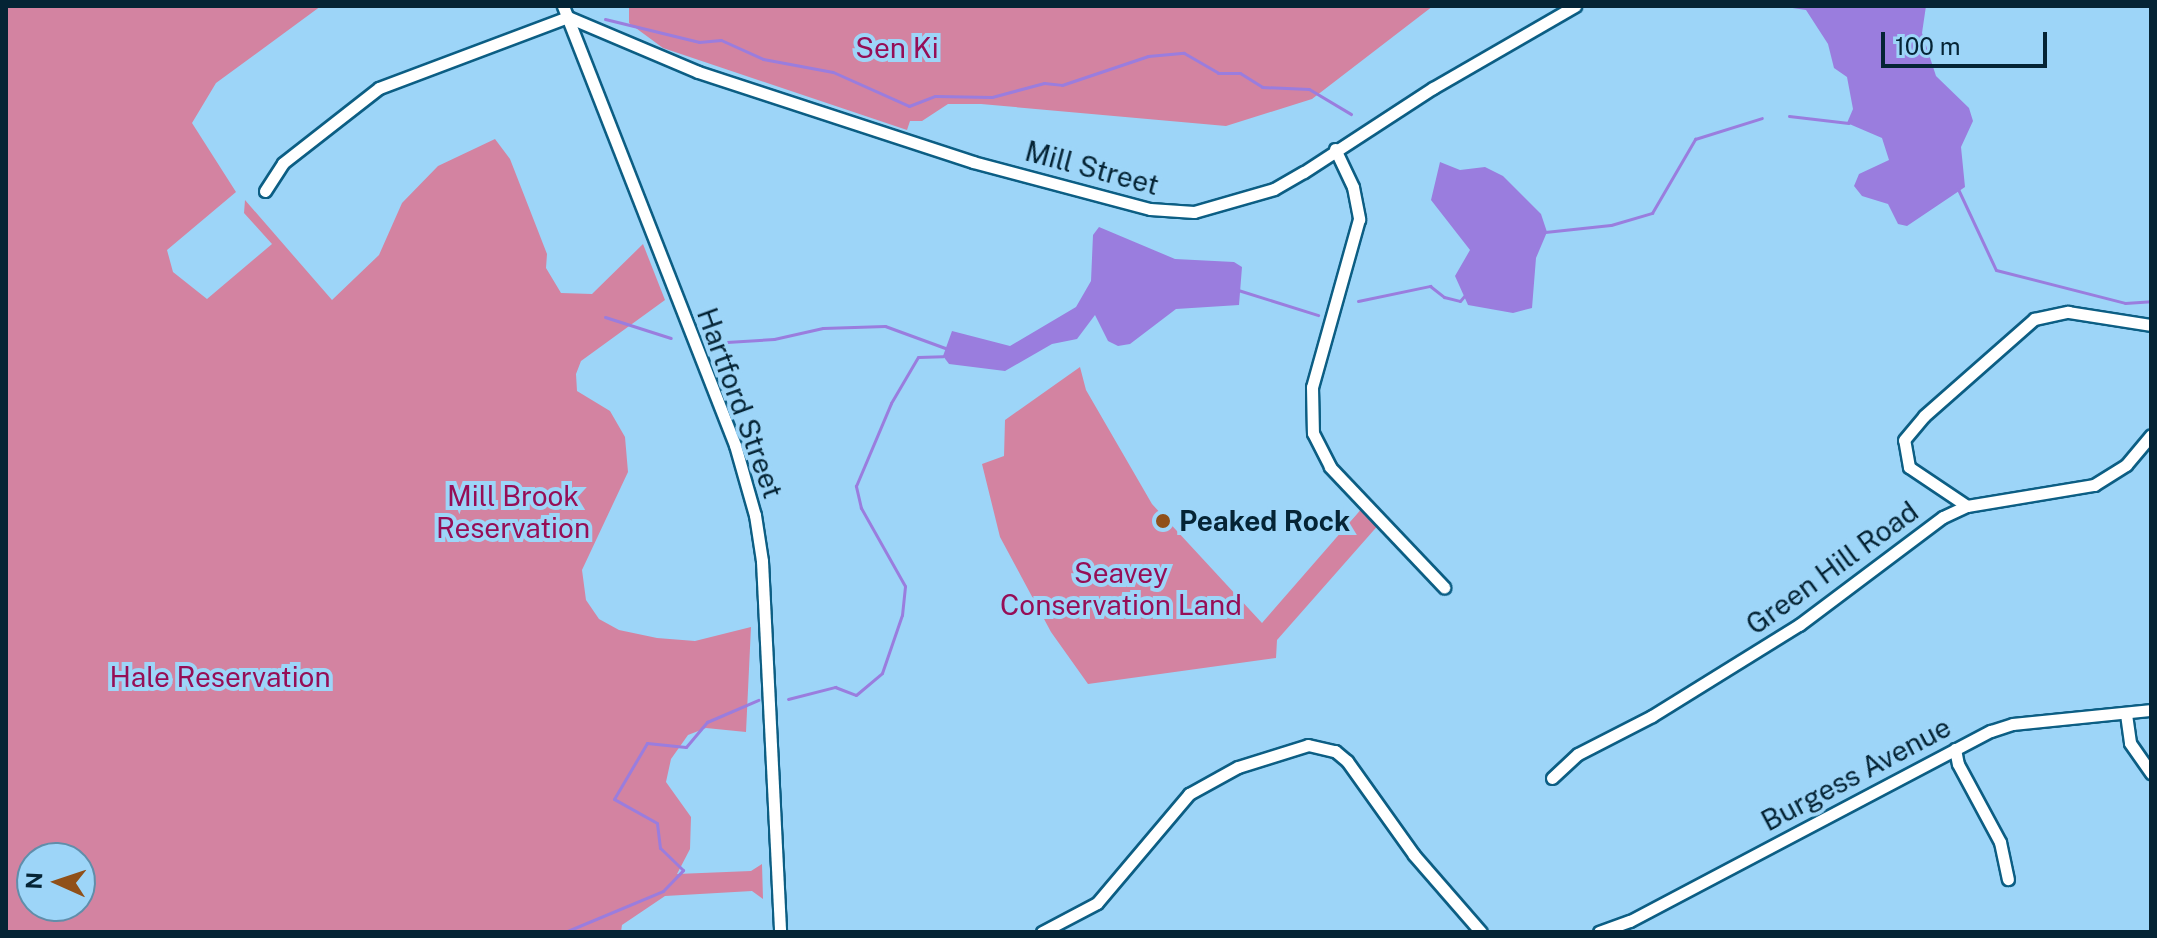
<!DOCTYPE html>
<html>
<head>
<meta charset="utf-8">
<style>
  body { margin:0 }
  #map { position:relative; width:2157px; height:938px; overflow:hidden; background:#9dd5f8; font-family:"Public Sans",sans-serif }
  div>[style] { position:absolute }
  .green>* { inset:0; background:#d383a1 }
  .water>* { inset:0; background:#9a7dde }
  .stream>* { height:3px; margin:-1.5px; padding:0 1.5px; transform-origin:1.5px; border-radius:1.5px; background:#9a7dde }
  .roads { filter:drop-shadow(2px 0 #0c5e84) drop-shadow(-2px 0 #0c5e84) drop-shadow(0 2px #0c5e84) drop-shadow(0 -2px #0c5e84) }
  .minor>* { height:11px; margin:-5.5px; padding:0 5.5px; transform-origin:5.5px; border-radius:5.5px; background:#fff }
  .dots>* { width:22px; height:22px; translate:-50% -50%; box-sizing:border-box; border:4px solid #9dd5f8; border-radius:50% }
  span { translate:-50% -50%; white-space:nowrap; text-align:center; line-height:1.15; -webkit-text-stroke:8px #9dd5f8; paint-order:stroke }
  .park-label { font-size:28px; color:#960e56 }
  .street-label { font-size:28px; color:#052435 }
  .poi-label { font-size:28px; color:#052435; font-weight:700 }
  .left { translate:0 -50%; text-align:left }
  .frame { position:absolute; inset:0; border:8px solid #052435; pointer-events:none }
  .north { position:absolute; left:16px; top:842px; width:80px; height:80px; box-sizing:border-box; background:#9dd5f8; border:2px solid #608eaa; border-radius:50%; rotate:273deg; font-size:22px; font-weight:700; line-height:32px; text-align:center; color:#052435 }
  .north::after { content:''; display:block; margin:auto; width:28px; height:36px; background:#905019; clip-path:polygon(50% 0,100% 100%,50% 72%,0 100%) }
  .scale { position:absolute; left:1881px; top:32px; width:166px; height:36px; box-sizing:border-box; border:4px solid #052435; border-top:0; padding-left:10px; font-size:24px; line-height:28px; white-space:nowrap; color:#052435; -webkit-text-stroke:6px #9dd5f8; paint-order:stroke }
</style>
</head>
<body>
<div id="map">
  <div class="green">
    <div style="clip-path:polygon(evenodd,6px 6px,321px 6px,216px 83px,192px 123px,236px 192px,167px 250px,173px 272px,207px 299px,272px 244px,244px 213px,245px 200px,332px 300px,379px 255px,402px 203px,438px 166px,495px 139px,510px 159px,547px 254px,546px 268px,561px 293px,592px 294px,643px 244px,665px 300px,581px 361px,576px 374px,577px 391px,610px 411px,625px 437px,628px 472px,582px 570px,586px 600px,599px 619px,619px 630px,657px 638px,695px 641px,751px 627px,746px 732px,706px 728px,688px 735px,671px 759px,666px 782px,691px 817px,690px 849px,677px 874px,751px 871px,762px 864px,763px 899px,752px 891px,665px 896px,622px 925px,621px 932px,6px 932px,6px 6px,80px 858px,80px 906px,32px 906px,32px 858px,80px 858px)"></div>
    <div style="clip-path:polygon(629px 6px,1433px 6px,1312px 99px,1226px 126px,981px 104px,948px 104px,922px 121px,910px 121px,907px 130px,663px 48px,629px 23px)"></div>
    <div style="clip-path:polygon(1080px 367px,1086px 390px,1152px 504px,1262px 623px,1363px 507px,1381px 522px,1277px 640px,1276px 658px,1088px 684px,1051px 632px,1000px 537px,982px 464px,1004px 456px,1005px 420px)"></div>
  </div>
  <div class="water">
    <div style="clip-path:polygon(1779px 6px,1926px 6px,1922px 33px,1936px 76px,1969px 108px,1973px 121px,1961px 147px,1965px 187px,1907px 226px,1898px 224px,1888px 204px,1862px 196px,1854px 186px,1859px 174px,1889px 160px,1882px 138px,1847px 123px,1853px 109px,1847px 77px,1834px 68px,1828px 44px,1806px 10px)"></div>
    <div style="clip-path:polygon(1440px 162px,1460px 170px,1485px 167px,1503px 176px,1541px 214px,1547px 232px,1536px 258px,1532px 308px,1513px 313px,1468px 305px,1455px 276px,1470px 250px,1431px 200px)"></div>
    <div style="clip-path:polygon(1099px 227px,1175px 259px,1234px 262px,1242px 267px,1239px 305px,1176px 309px,1130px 344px,1118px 346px,1108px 341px,1095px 315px,1077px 339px,1052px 344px,1005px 371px,949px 364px,943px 356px,952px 331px,1010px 346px,1076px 307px,1091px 281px,1093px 235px)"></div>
  </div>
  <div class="stream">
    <div style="left:605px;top:19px;width:97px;rotate:13.7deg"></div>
    <div style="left:699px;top:42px;width:22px;rotate:-5deg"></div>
    <div style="left:721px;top:40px;width:46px;rotate:24.3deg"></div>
    <div style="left:763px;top:59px;width:71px;rotate:10.5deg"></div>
    <div style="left:833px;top:72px;width:83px;rotate:24.1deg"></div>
    <div style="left:909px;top:106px;width:28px;rotate:-21deg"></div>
    <div style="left:935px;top:96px;width:57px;rotate:1deg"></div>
    <div style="left:992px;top:97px;width:54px;rotate:-15.1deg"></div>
    <div style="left:1044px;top:83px;width:18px;rotate:6deg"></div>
    <div style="left:1062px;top:85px;width:91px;rotate:-18.6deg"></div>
    <div style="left:1148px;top:56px;width:36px;rotate:-5deg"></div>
    <div style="left:1184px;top:53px;width:39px;rotate:30deg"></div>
    <div style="left:1218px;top:73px;width:22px"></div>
    <div style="left:1240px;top:73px;width:26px;rotate:32deg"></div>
    <div style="left:1262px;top:87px;width:47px;rotate:2.4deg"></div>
    <div style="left:1309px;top:89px;width:49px;rotate:30.8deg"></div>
    <div style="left:1789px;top:116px;width:60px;rotate:6.7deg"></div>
    <div style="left:1958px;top:189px;width:89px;rotate:64.9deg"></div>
    <div style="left:1996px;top:270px;width:133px;rotate:14.3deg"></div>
    <div style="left:2125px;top:303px;width:26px;rotate:-4deg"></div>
    <div style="left:1545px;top:232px;width:66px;rotate:-6.1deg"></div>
    <div style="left:1611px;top:225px;width:43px;rotate:-16.3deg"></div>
    <div style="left:1652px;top:213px;width:86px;rotate:-59.8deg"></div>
    <div style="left:1695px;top:139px;width:70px;rotate:-17.4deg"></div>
    <div style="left:1238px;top:290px;width:84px;rotate:17.4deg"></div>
    <div style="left:1358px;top:301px;width:74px;rotate:-11.8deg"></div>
    <div style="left:1430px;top:286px;width:18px;rotate:38deg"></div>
    <div style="left:1444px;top:297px;width:16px;rotate:14deg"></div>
    <div style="left:1460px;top:301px;width:8px;rotate:-50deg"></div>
    <div style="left:605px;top:317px;width:69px;rotate:17.7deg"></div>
    <div style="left:710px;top:343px;width:64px;rotate:-3.6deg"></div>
    <div style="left:774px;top:339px;width:50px;rotate:-12.7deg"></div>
    <div style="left:823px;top:328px;width:62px;rotate:-1.8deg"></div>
    <div style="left:885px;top:326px;width:64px;rotate:20.1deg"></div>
    <div style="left:788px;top:699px;width:49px;rotate:-14.3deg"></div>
    <div style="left:835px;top:687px;width:22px;rotate:21deg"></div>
    <div style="left:856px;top:695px;width:34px;rotate:-40deg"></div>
    <div style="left:882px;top:673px;width:61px;rotate:-71deg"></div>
    <div style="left:902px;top:615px;width:29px;rotate:-84deg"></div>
    <div style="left:905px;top:586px;width:90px;rotate:-119.4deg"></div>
    <div style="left:861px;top:508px;width:23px;rotate:-103deg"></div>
    <div style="left:856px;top:486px;width:90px;rotate:-67.1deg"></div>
    <div style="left:891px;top:403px;width:53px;rotate:-59.6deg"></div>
    <div style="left:918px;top:357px;width:25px;rotate:-2deg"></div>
    <div style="left:565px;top:932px;width:106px;rotate:-22.7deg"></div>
    <div style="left:663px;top:891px;width:29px;rotate:-46deg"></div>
    <div style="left:683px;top:870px;width:32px;rotate:-136deg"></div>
    <div style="left:660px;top:848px;width:25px;rotate:-97deg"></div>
    <div style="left:657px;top:823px;width:49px;rotate:-150.8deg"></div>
    <div style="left:614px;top:799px;width:65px;rotate:-59.5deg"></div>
    <div style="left:647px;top:743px;width:39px;rotate:6deg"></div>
    <div style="left:686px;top:747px;width:33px;rotate:-50deg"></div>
    <div style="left:707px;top:722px;width:56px;rotate:-23.3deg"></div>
  </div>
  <div class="roads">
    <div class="minor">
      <div style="left:563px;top:6px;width:471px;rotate:68.6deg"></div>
      <div style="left:735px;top:445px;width:73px;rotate:74.1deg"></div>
      <div style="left:755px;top:515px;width:47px;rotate:81.3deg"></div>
      <div style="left:762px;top:561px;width:371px;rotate:87.2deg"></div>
      <div style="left:1335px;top:149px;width:42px;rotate:64.7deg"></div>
      <div style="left:1353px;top:187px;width:33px;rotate:79deg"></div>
      <div style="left:1359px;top:219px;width:174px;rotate:105.6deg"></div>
      <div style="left:1312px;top:387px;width:46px;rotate:88.8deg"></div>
      <div style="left:1313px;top:433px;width:38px;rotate:63deg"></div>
      <div style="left:1330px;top:467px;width:166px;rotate:46.5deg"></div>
      <div style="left:265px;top:191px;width:33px;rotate:-57deg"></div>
      <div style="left:283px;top:163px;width:122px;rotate:-38deg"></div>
      <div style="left:379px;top:88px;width:202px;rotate:-20.6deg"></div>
      <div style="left:568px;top:17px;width:141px;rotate:22.9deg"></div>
      <div style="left:698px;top:72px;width:289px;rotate:18.1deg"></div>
      <div style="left:973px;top:162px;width:183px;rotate:14.9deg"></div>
      <div style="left:1150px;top:209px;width:44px;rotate:3.9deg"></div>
      <div style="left:1194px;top:212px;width:83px;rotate:-16deg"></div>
      <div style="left:1274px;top:189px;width:34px;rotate:-30deg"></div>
      <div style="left:1304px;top:172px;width:154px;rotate:-33.1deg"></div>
      <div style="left:1433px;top:88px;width:164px;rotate:-30deg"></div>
      <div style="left:1967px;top:506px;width:70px;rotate:-146.1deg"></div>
      <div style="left:1909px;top:467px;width:27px;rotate:-100deg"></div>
      <div style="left:1904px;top:440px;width:31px;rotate:-50deg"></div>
      <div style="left:1924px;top:416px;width:147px;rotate:-41.4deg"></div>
      <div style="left:2034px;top:319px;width:35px;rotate:-12deg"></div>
      <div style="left:2068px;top:312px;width:84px;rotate:8.9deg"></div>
      <div style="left:2126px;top:714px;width:29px;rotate:82deg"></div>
      <div style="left:2130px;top:743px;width:37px;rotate:55deg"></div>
      <div style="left:1955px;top:749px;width:15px;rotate:79deg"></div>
      <div style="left:1958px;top:764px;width:89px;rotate:61.7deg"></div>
      <div style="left:2000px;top:842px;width:38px;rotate:78deg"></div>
      <div style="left:1552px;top:778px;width:35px;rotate:-43deg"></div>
      <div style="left:1578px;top:754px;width:83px;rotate:-27.2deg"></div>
      <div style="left:1652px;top:716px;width:173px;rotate:-31.8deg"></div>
      <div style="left:1799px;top:625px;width:180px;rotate:-36.9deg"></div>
      <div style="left:1943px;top:517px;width:26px;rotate:-25deg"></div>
      <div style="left:1967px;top:506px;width:129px;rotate:-9.4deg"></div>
      <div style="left:2094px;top:485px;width:38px;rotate:-32deg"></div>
      <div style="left:2126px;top:465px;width:39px;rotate:-50deg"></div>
      <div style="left:1042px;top:932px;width:62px;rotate:-27.8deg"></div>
      <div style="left:1097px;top:903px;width:143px;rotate:-49.8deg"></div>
      <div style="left:1189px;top:794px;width:56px;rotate:-28.9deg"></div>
      <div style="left:1238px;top:767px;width:73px;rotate:-17.4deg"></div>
      <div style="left:1308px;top:745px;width:28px;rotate:13deg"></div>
      <div style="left:1335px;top:751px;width:16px;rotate:40deg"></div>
      <div style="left:1347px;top:761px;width:115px;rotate:54.5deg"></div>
      <div style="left:1414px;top:855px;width:102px;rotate:49deg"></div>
      <div style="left:1599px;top:932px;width:33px;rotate:-20deg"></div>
      <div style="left:1630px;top:921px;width:408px;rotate:-27.8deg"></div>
      <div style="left:1991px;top:731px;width:23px;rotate:-18deg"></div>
      <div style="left:2013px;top:724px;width:139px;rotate:-5.8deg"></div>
    </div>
  </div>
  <div class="dots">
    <div style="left:1163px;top:521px;background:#905019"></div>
  </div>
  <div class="park-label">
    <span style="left:897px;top:48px">Sen Ki</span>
    <span style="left:513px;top:512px">Mill Brook<br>Reservation</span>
    <span style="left:1121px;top:589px">Seavey<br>Conservation Land</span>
    <span style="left:220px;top:677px">Hale Reservation</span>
  </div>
  <div class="street-label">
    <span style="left:1092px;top:168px;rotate:15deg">Mill Street</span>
    <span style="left:740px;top:403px;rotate:70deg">Hartford Street</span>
    <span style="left:1832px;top:568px;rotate:-36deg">Green Hill Road</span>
    <span style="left:1856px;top:774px;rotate:-28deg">Burgess Avenue</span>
  </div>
  <div class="poi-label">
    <span class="left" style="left:1179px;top:521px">Peaked Rock</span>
  </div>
  <div class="frame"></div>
  <div class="north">N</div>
  <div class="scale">100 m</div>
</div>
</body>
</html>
